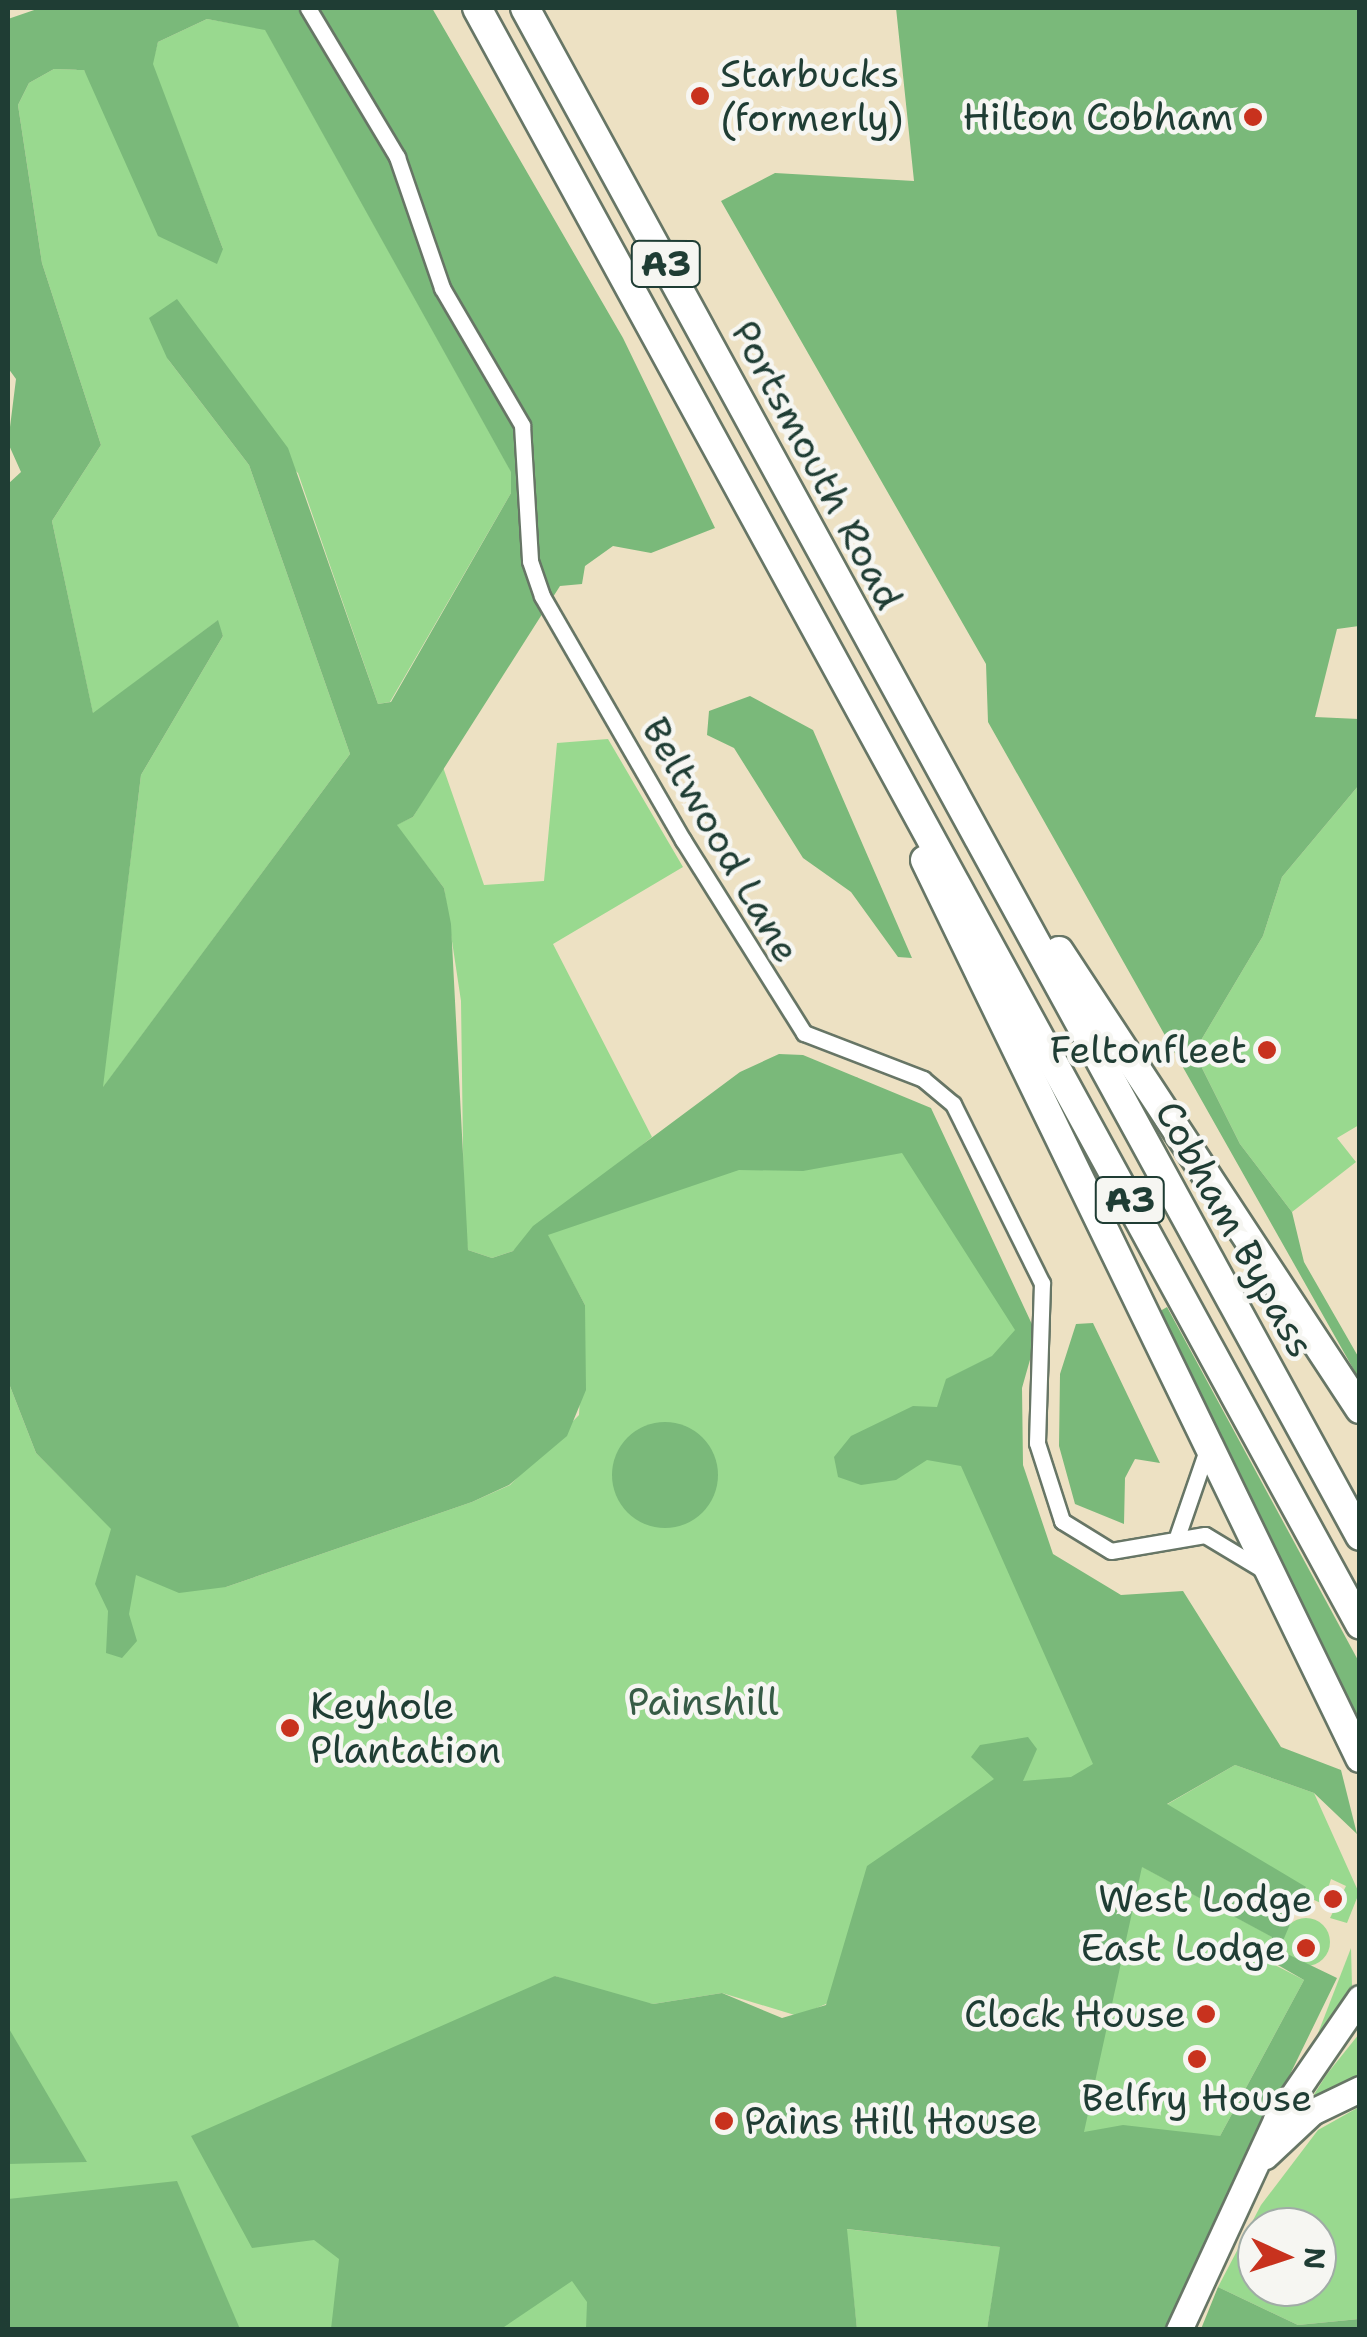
<!DOCTYPE html>
<html>
<head>
<meta charset="utf-8">
<style>
  body { margin:0 }
  #map { position:relative; width:1367px; height:2337px; overflow:hidden; background:#ede1c3; font-family:"Shantell Sans",sans-serif }
  div>[style] { position:absolute }
  .green>* { inset:0; background:#99d98f }
  .round { border-radius:50% }
  .forest>* { inset:0; background:#7ab97a }
  .roads { filter:drop-shadow(2px 0 #677666) drop-shadow(-2px 0 #677666) drop-shadow(0 2px #677666) drop-shadow(0 -2px #677666) }
  .street>* { height:15px; margin:-7.5px; padding:0 7.5px; transform-origin:7.5px; border-radius:7.5px; background:#fff }
  .primary>* { height:25px; margin:-12.5px; padding:0 12.5px; transform-origin:12.5px; border-radius:12.5px; background:#fff }
  .highway>* { height:28px; margin:-14px; padding:0 14px; transform-origin:14px; border-radius:14px; background:#fff }
  .dots>* { width:28px; height:28px; translate:-50% -50%; box-sizing:border-box; border:5px solid #f6f6f2; border-radius:50% }
  span { translate:-50% -50%; white-space:nowrap; text-align:center; line-height:1.15; -webkit-text-stroke:9px #f6f6f2; paint-order:stroke }
  .shield-label span { padding:2px 8px; background:#f6f6f2; border:2px solid; border-radius:8px; -webkit-text-stroke-width:0 }
  .shield-label { font-size:35px; color:#1f3d34; font-weight:700 }
  .poi-label { font-size:38px; color:#1f3d34 }
  .left { translate:0 -50%; text-align:left }
  .right { translate:-100% -50%; text-align:right }
  .street-label { font-size:38px; color:#1f3d34 }
  .park-label { font-size:38px; color:#375c46 }
  .frame { position:absolute; inset:0; border:10px solid #1f3d34; pointer-events:none }
  .north { position:absolute; left:1237px; top:2207px; width:100px; height:100px; box-sizing:border-box; background:#f6f6f2; border:2px solid #a0aca6; border-radius:50%; rotate:93deg; font-size:28px; font-weight:700; line-height:40px; text-align:center; color:#1f3d34 }
  .north::after { content:''; display:block; margin:auto; width:35px; height:45px; background:#c8321e; clip-path:polygon(50% 0,100% 100%,50% 72%,0 100%) }
</style>
</head>
<body>
<div id="map">
  <div class="green">
    <div style="clip-path:polygon(207px 19px,265px 29px,511px 471px,511px 493px,390px 702px,378px 704px,298px 473px,167px 358px,249px 465px,350px 754px,102px 1089px,141px 775px,223px 636px,217px 621px,93px 714px,52px 521px,101px 445px,42px 263px,18px 105px,29px 83px,54px 69px,84px 70px,116px 129px,223px 249px,152px 64px,158px 42px)"></div>
    <div style="clip-path:polygon(608px 739px,683px 867px,553px 944px,652px 1137px,513px 1251px,492px 1258px,468px 1250px,464px 1223px,461px 1001px,444px 888px,396px 825px,413px 817px,443px 767px,484px 885px,544px 881px,557px 743px)"></div>
    <div style="clip-path:polygon(1359px 785px,1359px 1125px,1337px 1138px,1356px 1162px,1292px 1212px,1240px 1144px,1194px 1052px,1263px 936px,1282px 877px)"></div>
    <div style="clip-path:polygon(857px 1077px,1029px 1349px,968px 1415px,1117px 1784px,826px 2004px,798px 2016px,722px 1993px,653px 2004px,619px 1999px,555px 1976px,404px 2204px,559px 2236px,617px 2329px,8px 2329px,8px 1381px,36px 1453px,112px 1529px,226px 1587px,472px 1502px,510px 1485px,579px 1415px,585px 1305px,547px 1235px)"></div>
    <div style="clip-path:polygon(1235px 1765px,1314px 1793px,1359px 1893px,1347px 1923px,1330px 1918px,1346px 1886px,1331px 1879px,1323px 1904px,1303px 1895px,1306px 1888px,1166px 1805px)"></div>
    <div style="clip-path:polygon(1141px 1866px,1273px 1937px,1273px 1964px,1304px 1980px,1220px 2136px,1083px 2133px)"></div>
    <div class="round" style="left:1282px;top:1918px;width:48px;height:48px"></div>
    <div style="clip-path:polygon(1351px 1948px,1352px 1986px,1315px 2041px)"></div>
    <div style="clip-path:polygon(1359px 2034px,1359px 2086px,1306px 2107px,1327px 2074px)"></div>
    <div style="clip-path:polygon(evenodd,1359px 2107px,1359px 2319px,1298px 2325px,1218px 2287px,1261px 2205px,1318px 2130px,1359px 2107px,1257px 2227px,1317px 2227px,1317px 2287px,1257px 2287px,1257px 2227px)"></div>
    <div style="clip-path:polygon(846px 2229px,1001px 2247px,987px 2329px,857px 2329px)"></div>
  </div>
  <div class="forest">
    <div style="clip-path:polygon(evenodd,40px 8px,432px 8px,623px 338px,715px 528px,651px 553px,613px 546px,585px 566px,582px 584px,560px 586px,413px 817px,397px 825px,444px 888px,451px 924px,468px 1250px,492px 1258px,513px 1251px,533px 1226px,740px 1072px,779px 1054px,803px 1055px,931px 1108px,1037px 1335px,1022px 1388px,1023px 1465px,1053px 1554px,1121px 1595px,1183px 1591px,1281px 1747px,1341px 1770px,1357px 1834px,1314px 1793px,1235px 1765px,1167px 1804px,1306px 1887px,1279px 1950px,1337px 1978px,1166px 2329px,987px 2329px,1000px 2247px,847px 2229px,857px 2329px,586px 2329px,587px 2302px,572px 2281px,501px 2329px,331px 2329px,339px 2259px,314px 2240px,252px 2248px,191px 2136px,555px 1976px,653px 2004px,722px 1993px,782px 2018px,826px 2005px,867px 1866px,994px 1779px,971px 1757px,980px 1745px,1028px 1737px,1037px 1749px,1023px 1781px,1071px 1777px,1093px 1764px,961px 1466px,927px 1460px,896px 1480px,861px 1485px,838px 1477px,834px 1457px,851px 1436px,913px 1406px,937px 1407px,946px 1379px,992px 1356px,1015px 1330px,902px 1153px,803px 1171px,739px 1170px,548px 1235px,585px 1305px,586px 1390px,567px 1436px,509px 1485px,472px 1502px,226px 1587px,179px 1593px,136px 1575px,129px 1614px,137px 1641px,122px 1658px,106px 1653px,108px 1611px,95px 1584px,111px 1529px,36px 1453px,8px 1381px,8px 484px,21px 472px,8px 443px,16px 379px,8px 368px,8px 19px,40px 8px,207px 19px,265px 30px,511px 472px,511px 493px,391px 702px,378px 704px,288px 448px,177px 299px,149px 318px,167px 358px,249px 465px,350px 754px,103px 1087px,141px 775px,223px 636px,218px 620px,93px 713px,52px 521px,101px 445px,42px 263px,18px 105px,29px 83px,54px 69px,84px 70px,158px 236px,217px 264px,223px 249px,153px 64px,158px 42px,207px 19px,40px 8px,1142px 1867px,1272px 1937px,1269px 1960px,1304px 1980px,1220px 2136px,1123px 2125px,1084px 2132px,1142px 1867px)"></div>
    <div style="clip-path:polygon(896px 8px,1359px 8px,1359px 626px,1337px 629px,1315px 717px,1359px 719px,1359px 785px,1282px 877px,1263px 936px,1194px 1052px,1240px 1144px,1292px 1212px,1304px 1262px,1359px 1358px,1359px 1379px,988px 722px,986px 664px,721px 201px,775px 173px,914px 181px)"></div>
    <div style="clip-path:polygon(750px 696px,813px 730px,912px 958px,898px 957px,851px 892px,803px 858px,734px 748px,707px 735px,709px 711px)"></div>
    <div style="clip-path:polygon(1167px 1307px,1359px 1662px,1359px 1733px,1155px 1314px)"></div>
    <div style="clip-path:polygon(1093px 1323px,1160px 1463px,1135px 1459px,1125px 1478px,1124px 1524px,1075px 1504px,1059px 1446px,1060px 1374px,1076px 1324px)"></div>
    <div class="round" style="left:612px;top:1422px;width:106px;height:106px"></div>
    <div style="clip-path:polygon(8px 2027px,87px 2162px,8px 2164px)"></div>
    <div style="clip-path:polygon(177px 2181px,240px 2329px,8px 2329px,8px 2199px)"></div>
    <div style="clip-path:polygon(1218px 2287px,1298px 2325px,1359px 2319px,1359px 2329px,1201px 2329px)"></div>
  </div>
  <div class="roads">
    <div class="street">
      <div style="left:308px;top:8px;width:174px;rotate:59.1deg"></div>
      <div style="left:397px;top:157px;width:139px;rotate:71deg"></div>
      <div style="left:442px;top:288px;width:159px;rotate:59.7deg"></div>
      <div style="left:522px;top:425px;width:136px;rotate:86.6deg"></div>
      <div style="left:530px;top:561px;width:37px;rotate:71deg"></div>
      <div style="left:542px;top:596px;width:282px;rotate:60deg"></div>
      <div style="left:683px;top:840px;width:228px;rotate:57.9deg"></div>
      <div style="left:804px;top:1033px;width:128px;rotate:21.1deg"></div>
      <div style="left:923px;top:1079px;width:39px;rotate:40deg"></div>
      <div style="left:953px;top:1104px;width:200px;rotate:63.6deg"></div>
      <div style="left:1042px;top:1283px;width:160px;rotate:91.8deg"></div>
      <div style="left:1037px;top:1443px;width:82px;rotate:72.2deg"></div>
      <div style="left:1062px;top:1521px;width:57px;rotate:31.5deg"></div>
      <div style="left:1111px;top:1551px;width:95px;rotate:-9.7deg"></div>
      <div style="left:1205px;top:1535px;width:68px;rotate:31.1deg"></div>
      <div style="left:1178px;top:1534px;width:89px;rotate:-71deg"></div>
    </div>
    <div class="primary">
      <div style="left:1265px;top:2156px;width:64px;rotate:-43.1deg"></div>
      <div style="left:1312px;top:2112px;width:53px;rotate:-25.6deg"></div>
      <div style="left:1179px;top:2330px;width:231px;rotate:-65.2deg"></div>
      <div style="left:1276px;top:2120px;width:148px;rotate:-55.5deg"></div>
    </div>
    <div class="highway">
      <div style="left:477px;top:8px;width:1842px;rotate:61.35deg"></div>
      <div style="left:525px;top:8px;width:1741px;rotate:61.34deg"></div>
      <div style="left:925px;top:860px;width:998px;rotate:64.15deg"></div>
      <div style="left:1059px;top:951px;width:548px;rotate:56.69deg"></div>
    </div>
  </div>
  <div class="dots">
    <div style="left:700px;top:96px;background:#c8321e"></div>
    <div style="left:1253px;top:117px;background:#c8321e"></div>
    <div style="left:1267px;top:1050px;background:#c8321e"></div>
    <div style="left:290px;top:1728px;background:#c8321e"></div>
    <div style="left:1333px;top:1899px;background:#c8321e"></div>
    <div style="left:1306px;top:1948px;background:#c8321e"></div>
    <div style="left:1206px;top:2014px;background:#c8321e"></div>
    <div style="left:1197px;top:2059px;background:#c8321e"></div>
    <div style="left:724px;top:2121px;background:#c8321e"></div>
  </div>
  <div class="shield-label">
    <span style="left:666px;top:264px">A3</span>
    <span style="left:1130px;top:1200px">A3</span>
  </div>
  <div class="poi-label">
    <span class="left" style="left:720px;top:96px">Starbucks<br>(formerly)</span>
    <span class="right" style="left:1233px;top:117px">Hilton Cobham</span>
    <span class="right" style="left:1247px;top:1050px">Feltonfleet</span>
    <span class="left" style="left:310px;top:1728px">Keyhole<br>Plantation</span>
    <span class="right" style="left:1313px;top:1899px">West Lodge</span>
    <span class="right" style="left:1286px;top:1948px">East Lodge</span>
    <span class="right" style="left:1186px;top:2014px">Clock House</span>
    <span style="left:1197px;top:2098px">Belfry House</span>
    <span class="left" style="left:744px;top:2121px">Pains Hill House</span>
  </div>
  <div class="street-label">
    <span style="left:817px;top:465px;rotate:62deg">Portsmouth Road</span>
    <span style="left:721px;top:840px;rotate:60deg">Beltwood Lane</span>
    <span style="left:1235px;top:1229px;rotate:61deg">Cobham Bypass</span>
  </div>
  <div class="park-label">
    <span style="left:703px;top:1702px">Painshill</span>
  </div>
  <div class="frame"></div>
  <div class="north">N</div>
</div>
</body>
</html>
